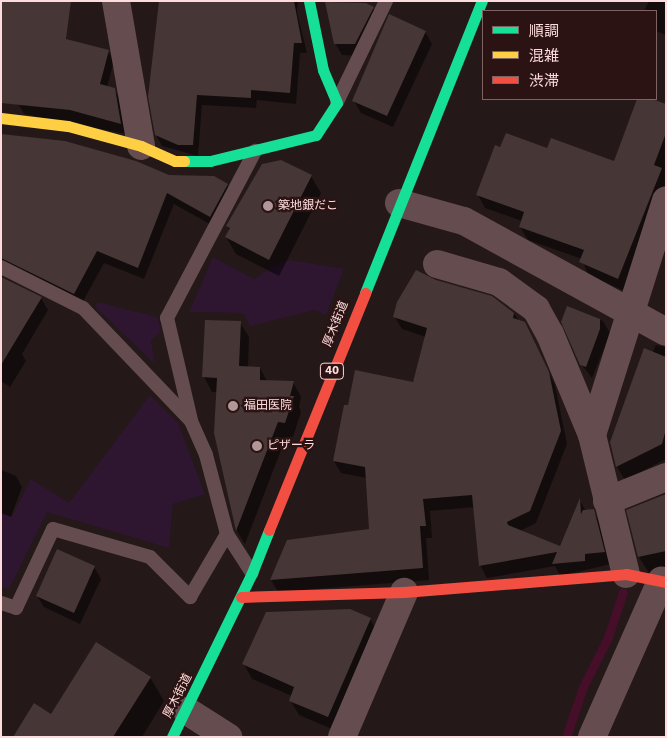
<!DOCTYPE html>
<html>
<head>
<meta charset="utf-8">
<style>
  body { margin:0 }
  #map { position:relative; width:667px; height:738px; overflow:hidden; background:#241818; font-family:"Work Sans","Noto Sans JP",sans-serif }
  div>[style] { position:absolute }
  .green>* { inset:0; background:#2e1530 }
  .shadow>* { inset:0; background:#0007 }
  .stream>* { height:9px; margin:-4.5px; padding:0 4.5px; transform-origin:4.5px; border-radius:4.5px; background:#450e29 }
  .building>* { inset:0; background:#463636 }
  .lane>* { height:14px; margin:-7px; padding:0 7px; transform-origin:7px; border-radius:7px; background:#654d4f }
  .street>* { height:28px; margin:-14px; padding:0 14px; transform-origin:14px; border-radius:14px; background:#654d4f }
  .fast>* { height:11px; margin:-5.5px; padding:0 5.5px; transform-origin:5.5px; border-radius:5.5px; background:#16e098 }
  .slow>* { height:11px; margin:-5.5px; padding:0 5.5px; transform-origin:5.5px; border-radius:5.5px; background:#ffcf43 }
  .jam>* { height:11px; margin:-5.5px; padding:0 5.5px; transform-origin:5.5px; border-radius:5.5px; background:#f24e42 }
  .dots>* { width:14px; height:14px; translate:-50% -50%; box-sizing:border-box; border:2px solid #2a1312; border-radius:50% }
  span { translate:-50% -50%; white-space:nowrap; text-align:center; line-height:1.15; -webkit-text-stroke:4.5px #2a1312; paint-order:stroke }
  .shield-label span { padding:1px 4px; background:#2a1312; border:1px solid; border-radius:4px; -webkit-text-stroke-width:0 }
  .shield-label { font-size:11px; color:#fedcdd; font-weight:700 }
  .poi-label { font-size:12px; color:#fedcdd }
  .left { translate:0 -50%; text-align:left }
  .street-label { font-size:12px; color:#fedcdd }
  .frame { position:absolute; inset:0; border:2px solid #fedcdd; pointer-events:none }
  .legend { position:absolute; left:482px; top:10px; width:175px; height:90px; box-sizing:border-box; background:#2a1312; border:1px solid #7f6363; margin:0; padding:6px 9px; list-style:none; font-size:15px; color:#fedcdd }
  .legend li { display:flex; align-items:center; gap:10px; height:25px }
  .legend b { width:25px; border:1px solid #7f6363 }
</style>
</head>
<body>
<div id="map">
  <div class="green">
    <div style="clip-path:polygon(213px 257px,254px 279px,273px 266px,290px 260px,344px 269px,326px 315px,315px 310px,250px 326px,243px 313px,189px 312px)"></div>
    <div style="clip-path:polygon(97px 302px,157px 317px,161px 331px,151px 341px,155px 364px,95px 307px)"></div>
    <div style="clip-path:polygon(150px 395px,178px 423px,205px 494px,173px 504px,169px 548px,47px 512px,9px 589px,1px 587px,1px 513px,12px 516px,31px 479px,69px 503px)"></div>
  </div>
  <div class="shadow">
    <div style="clip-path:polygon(160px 1px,298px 1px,297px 12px,307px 53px,300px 53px,296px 104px,257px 100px,256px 108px,202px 105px,198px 156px,162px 146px,156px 135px)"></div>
    <div style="clip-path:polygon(649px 1px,666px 1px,666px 35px,656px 31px,656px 11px,644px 11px)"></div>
    <div style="clip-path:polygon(373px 8px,379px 19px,362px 56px,342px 55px,335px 43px)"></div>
    <div style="clip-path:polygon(390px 16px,425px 32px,432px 44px,393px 127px,361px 113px,354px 101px)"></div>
    <div style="clip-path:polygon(66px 37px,68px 41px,108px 51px,114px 61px,107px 87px,114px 89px,120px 99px,126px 134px,24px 114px,19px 105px,1px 99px)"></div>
    <div style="clip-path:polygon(638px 99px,666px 105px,666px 201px,627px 292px,588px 275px,582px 259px,528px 240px,520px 227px,522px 221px,485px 208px,478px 195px,501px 149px,548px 150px,615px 162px)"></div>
    <div style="clip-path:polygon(1px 142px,169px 177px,227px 185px,234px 197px,217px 228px,174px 204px,144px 279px,104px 263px,81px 305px,1px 274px)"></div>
    <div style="clip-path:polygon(311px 176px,321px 193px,279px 276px,236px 254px,226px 237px,230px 230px,227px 226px)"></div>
    <div style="clip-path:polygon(1px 278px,41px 298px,48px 310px,22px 354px,26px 361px,10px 387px,1px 381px)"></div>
    <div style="clip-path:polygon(567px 308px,603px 321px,610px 333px,592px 378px,581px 364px)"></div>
    <div style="clip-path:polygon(514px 313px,518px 320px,524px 323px,555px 385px,567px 444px,536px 523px,520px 531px,560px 547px,580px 501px,586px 511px,593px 510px,600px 523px,611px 564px,560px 576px,555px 566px,487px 578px,480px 565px,475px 507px,430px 511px,432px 538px,426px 538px,429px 580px,278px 592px,271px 580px,288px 541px,370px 530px,367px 478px,341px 473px,334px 461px,349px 407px,413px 383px,426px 337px,402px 329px,395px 317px)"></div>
    <div style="clip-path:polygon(240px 323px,249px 337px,248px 368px,260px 368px,267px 381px,293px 382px,301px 397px,299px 407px,301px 412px,293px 437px,286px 437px,245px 544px,237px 531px,216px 433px,217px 392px,212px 392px,204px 377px)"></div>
    <div style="clip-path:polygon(656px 345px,666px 347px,666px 459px,625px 480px,617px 467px,611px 442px)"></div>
    <div style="clip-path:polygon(1px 470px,16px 476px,22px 487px,11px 517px,1px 513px)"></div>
    <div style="clip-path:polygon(666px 495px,666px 570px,649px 573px,639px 557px)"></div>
    <div style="clip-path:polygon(94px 567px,101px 579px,80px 624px,44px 607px,37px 596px)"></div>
    <div style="clip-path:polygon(370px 619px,378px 633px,337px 731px,299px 715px,290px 700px,292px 696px,252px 679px,244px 664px)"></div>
    <div style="clip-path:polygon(150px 677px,164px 701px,142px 737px,16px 737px,52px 716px)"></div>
  </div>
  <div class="stream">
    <div style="left:566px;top:737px;width:53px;rotate:-71.2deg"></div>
    <div style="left:583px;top:687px;width:56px;rotate:-63.4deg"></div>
    <div style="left:608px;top:637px;width:47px;rotate:-71.6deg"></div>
  </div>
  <div class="building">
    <div style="clip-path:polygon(1px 1px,71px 1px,66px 39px,109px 50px,100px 84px,115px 88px,121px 124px,70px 110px,1px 103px)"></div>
    <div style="clip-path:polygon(159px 1px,294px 1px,302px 43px,294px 43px,290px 93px,251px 90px,251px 98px,197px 95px,193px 145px,178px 145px,155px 135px,148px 97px)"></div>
    <div style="clip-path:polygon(325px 2px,366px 3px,374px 7px,355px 44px,334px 44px)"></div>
    <div style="clip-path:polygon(389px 14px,426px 31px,387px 116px,352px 101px)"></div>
    <div style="clip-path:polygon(637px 99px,652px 99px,666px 104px,666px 133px,654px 165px,662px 168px,618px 279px,579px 262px,584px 250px,519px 227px,524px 212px,476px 195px,495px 145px,500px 147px,506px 133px,547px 148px,551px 138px,614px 161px)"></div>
    <div style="clip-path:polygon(1px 134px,65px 141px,136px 161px,169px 175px,214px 176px,228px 184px,210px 217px,167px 193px,138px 268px,97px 251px,74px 294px,1px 258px)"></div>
    <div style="clip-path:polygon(281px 160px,312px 175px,269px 260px,225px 237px,230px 228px,226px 226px,262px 164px)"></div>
    <div style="clip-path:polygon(416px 270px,436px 280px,492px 296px,514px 313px,513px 318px,525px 322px,549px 372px,561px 431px,530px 511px,507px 522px,508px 525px,560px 546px,580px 498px,581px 514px,583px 510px,594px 509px,605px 552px,585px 554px,585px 561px,552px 564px,557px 552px,479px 566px,472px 495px,423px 499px,426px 526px,420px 526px,423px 568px,270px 580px,287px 540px,369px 529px,365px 467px,333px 461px,344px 405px,348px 405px,355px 370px,413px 382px,427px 328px,393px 317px,397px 302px)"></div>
    <div style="clip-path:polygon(1px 277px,42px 297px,1px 365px)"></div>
    <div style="clip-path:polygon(567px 306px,600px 319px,600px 329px,586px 367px,580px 365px,561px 322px)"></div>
    <div style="clip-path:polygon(205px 320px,241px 321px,239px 366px,260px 367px,260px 380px,294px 381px,290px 396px,294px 396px,285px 423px,278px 422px,236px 531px,214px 433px,217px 378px,202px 377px)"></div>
    <div style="clip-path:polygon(644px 348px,666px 357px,666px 429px,662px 444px,616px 467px,610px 442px)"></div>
    <div style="clip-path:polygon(666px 494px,666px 551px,638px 557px,626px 510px)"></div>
    <div style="clip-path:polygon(57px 549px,95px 566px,74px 613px,36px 596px)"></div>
    <div style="clip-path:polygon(350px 609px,371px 618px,328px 717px,289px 701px,294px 687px,242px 664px,266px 612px)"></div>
    <div style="clip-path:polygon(96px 642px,151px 677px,113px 737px,13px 737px,34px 703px,51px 714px)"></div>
  </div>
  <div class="lane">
    <div style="left:337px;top:102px;width:112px;rotate:-64.1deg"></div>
    <div style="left:1px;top:267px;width:92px;rotate:26.6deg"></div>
    <div style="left:83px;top:308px;width:156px;rotate:46.3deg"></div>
    <div style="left:191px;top:421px;width:37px;rotate:66deg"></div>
    <div style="left:206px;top:455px;width:82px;rotate:75.1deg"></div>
    <div style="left:227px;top:534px;width:46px;rotate:57.3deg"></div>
    <div style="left:191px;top:420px;width:105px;rotate:-103.2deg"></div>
    <div style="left:167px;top:318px;width:189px;rotate:-62.2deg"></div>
    <div style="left:1px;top:603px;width:16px;rotate:18deg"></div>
    <div style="left:16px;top:608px;width:87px;rotate:-64.9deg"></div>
    <div style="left:53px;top:529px;width:101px;rotate:16.1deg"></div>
    <div style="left:150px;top:557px;width:57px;rotate:45deg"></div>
    <div style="left:190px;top:597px;width:73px;rotate:-59.6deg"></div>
  </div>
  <div class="street">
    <div style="left:116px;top:1px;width:147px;rotate:80.2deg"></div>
    <div style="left:399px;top:203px;width:67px;rotate:15.5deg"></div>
    <div style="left:464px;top:221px;width:230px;rotate:28.8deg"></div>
    <div style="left:437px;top:264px;width:65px;rotate:16.2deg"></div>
    <div style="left:499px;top:282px;width:46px;rotate:36.1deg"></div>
    <div style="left:536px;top:309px;width:29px;rotate:61deg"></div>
    <div style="left:550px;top:334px;width:109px;rotate:67.4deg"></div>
    <div style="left:592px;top:435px;width:143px;rotate:76.3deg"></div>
    <div style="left:592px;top:435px;width:246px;rotate:-72.5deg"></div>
    <div style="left:607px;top:501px;width:64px;rotate:-22.1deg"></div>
    <div style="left:187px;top:711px;width:49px;rotate:32.4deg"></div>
    <div style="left:342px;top:737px;width:158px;rotate:-66.8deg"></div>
    <div style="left:592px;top:737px;width:171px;rotate:-66.1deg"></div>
  </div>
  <div class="fast">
    <div style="left:184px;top:161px;width:26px"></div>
    <div style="left:210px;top:161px;width:109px;rotate:-13.8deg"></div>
    <div style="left:316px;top:135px;width:38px;rotate:-57deg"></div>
    <div style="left:337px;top:103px;width:36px;rotate:-113deg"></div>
    <div style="left:323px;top:70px;width:70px;rotate:-101.5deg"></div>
    <div style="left:365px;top:293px;width:315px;rotate:-68.2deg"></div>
    <div style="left:172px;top:737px;width:182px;rotate:-64deg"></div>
    <div style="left:252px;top:573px;width:46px;rotate:-68.4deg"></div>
  </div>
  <div class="slow">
    <div style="left:1px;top:118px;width:67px;rotate:6.8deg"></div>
    <div style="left:68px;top:126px;width:76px;rotate:15.3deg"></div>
    <div style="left:141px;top:146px;width:37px;rotate:24deg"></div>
    <div style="left:175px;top:161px;width:9px"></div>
  </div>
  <div class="jam">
    <div style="left:269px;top:530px;width:256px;rotate:-67.9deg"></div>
    <div style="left:241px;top:597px;width:163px;rotate:-1.8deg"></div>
    <div style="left:404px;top:592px;width:223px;rotate:-4.6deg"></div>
    <div style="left:626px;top:574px;width:41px;rotate:11.3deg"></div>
  </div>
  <div class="dots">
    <div style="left:268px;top:206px;background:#b29798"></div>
    <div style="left:233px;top:406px;background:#b29798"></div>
    <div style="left:257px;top:446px;background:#b29798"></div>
  </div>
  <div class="shield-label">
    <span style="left:332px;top:371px">40</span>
  </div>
  <div class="poi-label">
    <span class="left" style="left:278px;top:206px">築地銀だこ</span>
    <span class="left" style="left:244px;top:406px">福田医院</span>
    <span class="left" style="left:267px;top:446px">ピザーラ</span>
  </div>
  <div class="street-label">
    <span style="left:336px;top:324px;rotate:-68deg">厚木街道</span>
    <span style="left:178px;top:696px;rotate:-63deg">厚木街道</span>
  </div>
  <div class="frame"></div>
  <ul class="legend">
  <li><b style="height:6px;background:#16e098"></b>順調</li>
  <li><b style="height:6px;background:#ffcf43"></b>混雑</li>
  <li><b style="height:6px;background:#f24e42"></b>渋滞</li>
  </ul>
</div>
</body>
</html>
